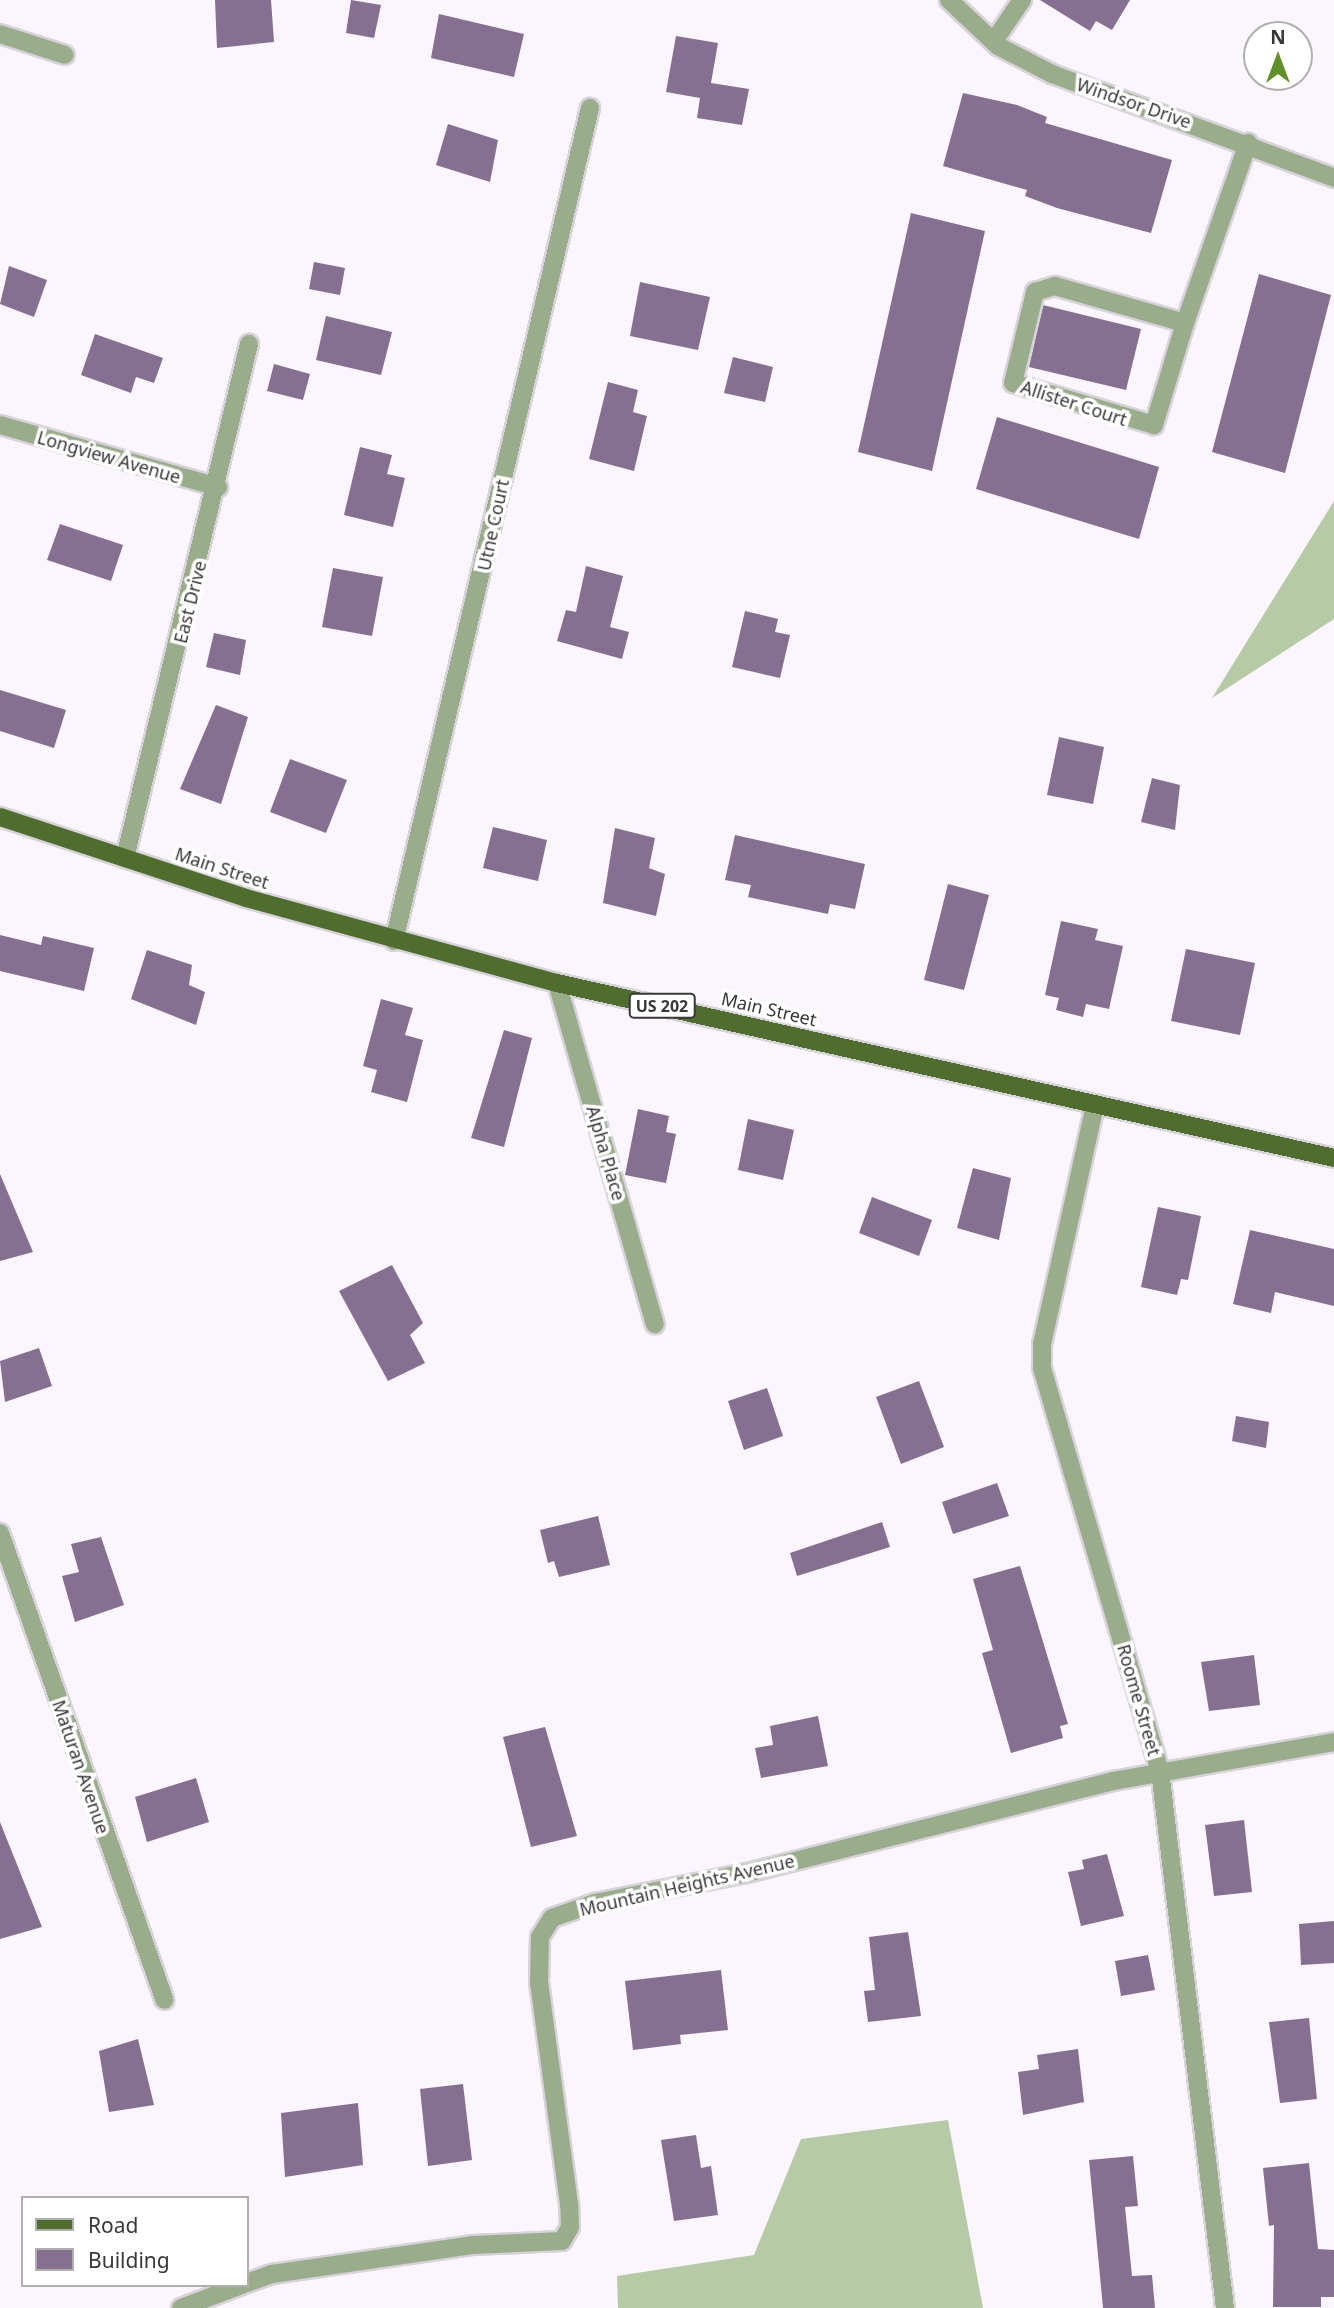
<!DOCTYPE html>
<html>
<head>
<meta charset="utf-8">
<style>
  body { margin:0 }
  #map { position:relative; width:1334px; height:2308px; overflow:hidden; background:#fbf5fe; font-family:"Noto Sans",sans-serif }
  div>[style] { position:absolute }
  .forest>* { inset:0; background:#b6caa5 }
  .building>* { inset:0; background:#867091 }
  .roads { filter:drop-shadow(2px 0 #d8d3db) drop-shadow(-2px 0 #d8d3db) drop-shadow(0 2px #d8d3db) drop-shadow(0 -2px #d8d3db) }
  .minor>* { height:18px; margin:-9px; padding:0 9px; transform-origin:9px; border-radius:9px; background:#9aad8b }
  .major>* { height:18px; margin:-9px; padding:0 9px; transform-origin:9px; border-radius:9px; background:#4f6e2e }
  span { translate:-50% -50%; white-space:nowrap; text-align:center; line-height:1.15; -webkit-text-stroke:7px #fff; paint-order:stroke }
  .shield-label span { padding:2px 5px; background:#fff; border:2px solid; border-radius:5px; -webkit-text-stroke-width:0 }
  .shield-label { font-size:16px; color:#39373a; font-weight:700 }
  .street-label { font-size:18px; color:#39373a }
  .legend { position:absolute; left:21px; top:2196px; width:228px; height:91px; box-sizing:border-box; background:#fff; border:2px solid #b0afb0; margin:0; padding:9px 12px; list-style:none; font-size:21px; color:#39373a }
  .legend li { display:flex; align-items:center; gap:14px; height:35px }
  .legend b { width:35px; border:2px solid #b0afb0 }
  .north { position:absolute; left:1243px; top:21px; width:70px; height:70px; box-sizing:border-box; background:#fff; border:2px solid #b0afb0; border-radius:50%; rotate:0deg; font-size:19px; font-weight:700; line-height:28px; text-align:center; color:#39373a }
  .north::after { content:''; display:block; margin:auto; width:24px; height:32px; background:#609127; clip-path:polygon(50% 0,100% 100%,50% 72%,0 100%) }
</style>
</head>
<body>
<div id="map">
  <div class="forest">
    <div style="clip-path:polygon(1334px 501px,1334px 619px,1212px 698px)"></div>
    <div style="clip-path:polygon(948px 2120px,983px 2308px,618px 2308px,617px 2276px,754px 2255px,801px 2139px)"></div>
  </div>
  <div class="building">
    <div style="clip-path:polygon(215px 0,271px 0,274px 42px,217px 48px)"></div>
    <div style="clip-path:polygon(351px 0,381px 5px,374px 38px,346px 33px)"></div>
    <div style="clip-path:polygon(1040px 0,1130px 0,1112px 30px,1096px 21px,1090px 31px)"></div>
    <div style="clip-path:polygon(439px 14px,524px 34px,514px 77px,431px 58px)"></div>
    <div style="clip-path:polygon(676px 36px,718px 43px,711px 83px,749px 89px,742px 125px,697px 118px,700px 98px,666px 92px)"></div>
    <div style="clip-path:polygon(963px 93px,1017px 105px,1047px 117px,1045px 123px,1172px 160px,1151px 233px,1057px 208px,1025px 196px,1027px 190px,943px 166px)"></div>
    <div style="clip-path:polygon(448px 124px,498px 140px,490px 182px,436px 165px)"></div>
    <div style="clip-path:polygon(911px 213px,985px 231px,932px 471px,858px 452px)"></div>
    <div style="clip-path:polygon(314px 262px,345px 268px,340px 295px,309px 289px)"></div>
    <div style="clip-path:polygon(9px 266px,47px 280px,34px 317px,0 304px)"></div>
    <div style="clip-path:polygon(1259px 274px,1331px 295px,1285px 473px,1212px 452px)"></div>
    <div style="clip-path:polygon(640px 282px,710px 297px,698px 350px,630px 336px)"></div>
    <div style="clip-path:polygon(1043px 305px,1141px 329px,1126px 390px,1029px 367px)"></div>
    <div style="clip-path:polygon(326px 316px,392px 332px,381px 375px,316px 360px)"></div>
    <div style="clip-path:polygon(95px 334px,163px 358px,154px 383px,136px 377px,131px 393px,81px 375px)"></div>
    <div style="clip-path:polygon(733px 357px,773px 367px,765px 402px,724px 393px)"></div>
    <div style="clip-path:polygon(274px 364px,310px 374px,303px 400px,267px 391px)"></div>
    <div style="clip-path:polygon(608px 382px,638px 390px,633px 412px,647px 416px,634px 471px,589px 459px)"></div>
    <div style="clip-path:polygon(997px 417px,1159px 467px,1139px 539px,976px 489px)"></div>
    <div style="clip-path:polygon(360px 447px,392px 455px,387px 474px,405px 478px,393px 527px,344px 515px)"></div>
    <div style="clip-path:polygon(60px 524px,123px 545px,111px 581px,47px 560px)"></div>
    <div style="clip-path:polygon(586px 566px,623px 576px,610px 627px,629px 632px,622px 659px,557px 641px,566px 610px,576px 612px)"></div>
    <div style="clip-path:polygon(333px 568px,383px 577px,372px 636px,322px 627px)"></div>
    <div style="clip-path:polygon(745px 611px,778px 619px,775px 632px,790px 635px,780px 678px,732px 667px)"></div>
    <div style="clip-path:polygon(214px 633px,246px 640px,240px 675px,206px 667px)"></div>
    <div style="clip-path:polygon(0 690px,66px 710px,54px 748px,0 731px)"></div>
    <div style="clip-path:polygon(216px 705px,248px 717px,221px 804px,180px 789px)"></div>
    <div style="clip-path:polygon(1059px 737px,1104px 747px,1093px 804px,1047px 795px)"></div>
    <div style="clip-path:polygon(290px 759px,347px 780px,326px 833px,270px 812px)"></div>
    <div style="clip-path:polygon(1152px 778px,1180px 785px,1175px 830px,1141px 822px)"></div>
    <div style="clip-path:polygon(493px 827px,547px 840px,538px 881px,483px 868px)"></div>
    <div style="clip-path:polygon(615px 828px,655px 838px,649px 868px,665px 874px,656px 916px,603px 903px)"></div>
    <div style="clip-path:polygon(735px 835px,865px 864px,855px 909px,830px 904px,828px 914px,748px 897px,751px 885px,725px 880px)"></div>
    <div style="clip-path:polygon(948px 884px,989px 895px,964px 990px,924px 980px)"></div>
    <div style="clip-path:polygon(1061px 921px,1098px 929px,1095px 940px,1123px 946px,1109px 1009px,1086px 1004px,1083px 1017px,1056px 1010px,1059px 998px,1045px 995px)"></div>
    <div style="clip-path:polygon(0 935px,41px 945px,43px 936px,94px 948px,84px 991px,0 971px)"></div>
    <div style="clip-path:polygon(1186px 949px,1255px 963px,1240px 1035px,1171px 1021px)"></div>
    <div style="clip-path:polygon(147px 950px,192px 965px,189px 985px,205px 992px,196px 1025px,131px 999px)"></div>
    <div style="clip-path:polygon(381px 999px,413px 1008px,405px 1035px,423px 1040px,407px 1102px,371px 1092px,377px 1070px,363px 1066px)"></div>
    <div style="clip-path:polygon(504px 1030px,532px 1038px,504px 1147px,471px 1138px)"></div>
    <div style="clip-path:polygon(638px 1109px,669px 1116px,666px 1132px,676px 1134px,666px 1183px,625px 1175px)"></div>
    <div style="clip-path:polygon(748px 1119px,794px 1130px,783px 1180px,738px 1170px)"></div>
    <div style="clip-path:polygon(973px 1168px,1011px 1178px,999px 1240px,957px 1228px)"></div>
    <div style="clip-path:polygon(0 1174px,33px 1252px,0 1261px)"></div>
    <div style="clip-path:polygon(872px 1197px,932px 1220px,919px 1256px,859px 1233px)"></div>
    <div style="clip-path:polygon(1158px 1207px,1201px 1216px,1188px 1280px,1181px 1279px,1177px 1295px,1141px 1287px)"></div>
    <div style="clip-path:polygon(1250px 1230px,1334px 1249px,1334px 1306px,1275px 1292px,1271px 1313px,1233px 1304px)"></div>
    <div style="clip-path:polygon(392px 1265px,423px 1323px,410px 1335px,425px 1363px,388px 1381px,339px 1291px)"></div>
    <div style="clip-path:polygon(39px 1348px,52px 1386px,5px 1402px,0 1361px)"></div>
    <div style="clip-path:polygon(919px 1381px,944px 1447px,901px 1464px,876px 1397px)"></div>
    <div style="clip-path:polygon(767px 1388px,783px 1436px,744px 1450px,728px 1401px)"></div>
    <div style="clip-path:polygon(1236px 1416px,1269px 1422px,1266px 1448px,1232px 1441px)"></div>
    <div style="clip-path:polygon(997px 1483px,1009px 1516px,953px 1534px,942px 1502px)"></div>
    <div style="clip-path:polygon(598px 1516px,610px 1565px,559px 1577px,554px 1561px,548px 1563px,540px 1530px)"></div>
    <div style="clip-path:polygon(882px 1522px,890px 1547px,797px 1576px,790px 1553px)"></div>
    <div style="clip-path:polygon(101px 1537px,124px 1605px,75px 1622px,62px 1576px,79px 1572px,71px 1544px)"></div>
    <div style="clip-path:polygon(1020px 1566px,1068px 1724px,1060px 1726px,1063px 1738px,1011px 1753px,982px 1653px,993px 1650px,973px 1579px)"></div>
    <div style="clip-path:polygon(1254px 1655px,1260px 1705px,1209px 1711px,1201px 1662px)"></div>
    <div style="clip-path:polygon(818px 1716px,828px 1766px,761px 1778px,755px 1748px,773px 1745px,770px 1726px)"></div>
    <div style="clip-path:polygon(545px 1727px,577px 1836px,531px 1847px,503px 1737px)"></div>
    <div style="clip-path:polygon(196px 1778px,209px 1822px,147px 1842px,135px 1797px)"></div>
    <div style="clip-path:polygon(1244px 1820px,1252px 1892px,1214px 1896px,1205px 1825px)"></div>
    <div style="clip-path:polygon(0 1822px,42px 1927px,0 1939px)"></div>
    <div style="clip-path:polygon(1107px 1854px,1124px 1916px,1081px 1926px,1068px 1872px,1084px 1869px,1082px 1860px)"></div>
    <div style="clip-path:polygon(1334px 1921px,1334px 1963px,1301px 1965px,1299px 1924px)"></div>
    <div style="clip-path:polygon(908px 1932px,921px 2016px,868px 2022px,864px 1991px,875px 1990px,869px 1937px)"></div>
    <div style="clip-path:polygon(1148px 1955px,1155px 1990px,1121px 1996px,1115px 1961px)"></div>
    <div style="clip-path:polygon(721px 1970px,728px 2030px,680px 2035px,681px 2044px,633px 2050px,625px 1981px)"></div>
    <div style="clip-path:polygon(1309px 2018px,1317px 2099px,1280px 2103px,1269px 2022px)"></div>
    <div style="clip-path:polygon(138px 2039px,154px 2105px,109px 2112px,99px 2051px)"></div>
    <div style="clip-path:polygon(1078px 2049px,1084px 2102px,1023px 2115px,1018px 2072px,1039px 2069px,1037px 2055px)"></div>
    <div style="clip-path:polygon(463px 2084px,472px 2160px,428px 2166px,420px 2089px)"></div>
    <div style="clip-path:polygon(358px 2103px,363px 2165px,285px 2177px,281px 2113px)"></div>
    <div style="clip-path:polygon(696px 2135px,701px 2168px,711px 2166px,718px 2215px,674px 2221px,661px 2140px)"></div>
    <div style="clip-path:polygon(1133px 2156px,1138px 2206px,1125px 2207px,1132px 2276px,1152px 2275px,1155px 2308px,1103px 2308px,1089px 2160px)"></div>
    <div style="clip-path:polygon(1309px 2163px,1318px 2249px,1334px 2250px,1334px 2297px,1321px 2297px,1321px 2307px,1273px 2307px,1274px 2225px,1269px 2226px,1263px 2168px)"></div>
  </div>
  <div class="roads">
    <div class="minor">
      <div style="left:949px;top:0;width:67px;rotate:43.2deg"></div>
      <div style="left:998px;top:46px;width:61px;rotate:27.4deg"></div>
      <div style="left:1052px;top:74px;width:301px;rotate:20.2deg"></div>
      <div style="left:0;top:34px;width:68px;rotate:17.9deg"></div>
      <div style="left:994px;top:41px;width:50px;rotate:-55.7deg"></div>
      <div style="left:1055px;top:286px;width:135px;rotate:15.9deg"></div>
      <div style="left:1185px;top:323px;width:107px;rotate:106.9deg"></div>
      <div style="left:1154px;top:425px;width:147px;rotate:-163.4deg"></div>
      <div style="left:1013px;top:383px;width:94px;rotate:-76.4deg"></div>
      <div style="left:1035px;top:292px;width:21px;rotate:-17deg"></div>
      <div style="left:1185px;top:323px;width:191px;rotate:-70.7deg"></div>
      <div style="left:0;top:425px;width:227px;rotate:15.9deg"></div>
      <div style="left:125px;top:858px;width:529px;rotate:-76.44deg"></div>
      <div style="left:394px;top:941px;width:856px;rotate:-76.76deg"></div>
      <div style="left:557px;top:983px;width:355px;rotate:74deg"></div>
      <div style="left:1095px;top:1105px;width:245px;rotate:102.5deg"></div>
      <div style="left:1042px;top:1344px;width:24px;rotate:90deg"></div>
      <div style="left:1042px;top:1368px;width:420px;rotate:73.7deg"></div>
      <div style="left:1160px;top:1771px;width:541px;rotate:83.1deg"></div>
      <div style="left:0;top:1533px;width:495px;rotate:70.6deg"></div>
      <div style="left:247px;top:2283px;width:27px;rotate:-20deg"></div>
      <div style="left:272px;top:2274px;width:204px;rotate:-8.2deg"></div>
      <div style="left:474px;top:2245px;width:88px;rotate:-2.6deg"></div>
      <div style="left:562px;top:2241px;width:16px;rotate:-60deg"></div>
      <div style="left:570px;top:2227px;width:23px;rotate:-92deg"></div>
      <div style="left:569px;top:2204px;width:223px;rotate:-97.7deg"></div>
      <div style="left:539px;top:1983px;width:46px;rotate:-88.8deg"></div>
      <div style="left:540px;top:1937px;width:22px;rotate:-58deg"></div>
      <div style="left:552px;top:1918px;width:46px;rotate:-19.2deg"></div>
      <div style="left:595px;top:1903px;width:155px;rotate:-11.2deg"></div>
      <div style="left:747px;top:1873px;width:377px;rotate:-14.1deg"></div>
      <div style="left:1113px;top:1781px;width:224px;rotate:-10deg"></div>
      <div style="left:181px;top:2308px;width:65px;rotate:-20.7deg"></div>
    </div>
    <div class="major">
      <div style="left:0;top:817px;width:259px;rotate:18.2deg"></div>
      <div style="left:246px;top:898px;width:322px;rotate:15.3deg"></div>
      <div style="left:557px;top:983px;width:796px;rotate:12.69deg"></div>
    </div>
  </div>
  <div class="shield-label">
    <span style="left:662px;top:1006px">US 202</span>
  </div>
  <div class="street-label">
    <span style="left:1134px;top:103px;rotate:19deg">Windsor Drive</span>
    <span style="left:1074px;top:403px;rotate:18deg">Allister Court</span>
    <span style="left:109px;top:457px;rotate:16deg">Longview Avenue</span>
    <span style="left:493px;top:525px;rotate:-78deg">Utne Court</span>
    <span style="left:190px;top:602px;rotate:-76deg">East Drive</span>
    <span style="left:222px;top:868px;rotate:18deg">Main Street</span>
    <span style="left:769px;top:1009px;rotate:13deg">Main Street</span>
    <span style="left:606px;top:1153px;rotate:74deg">Alpha Place</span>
    <span style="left:1139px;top:1700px;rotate:74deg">Roome Street</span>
    <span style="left:81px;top:1767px;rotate:71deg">Maturan Avenue</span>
    <span style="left:687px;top:1885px;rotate:-13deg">Mountain Heights Avenue</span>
  </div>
  <ul class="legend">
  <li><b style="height:9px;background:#4f6e2e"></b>Road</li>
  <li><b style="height:19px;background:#867091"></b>Building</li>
  </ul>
  <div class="north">N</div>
</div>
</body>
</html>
